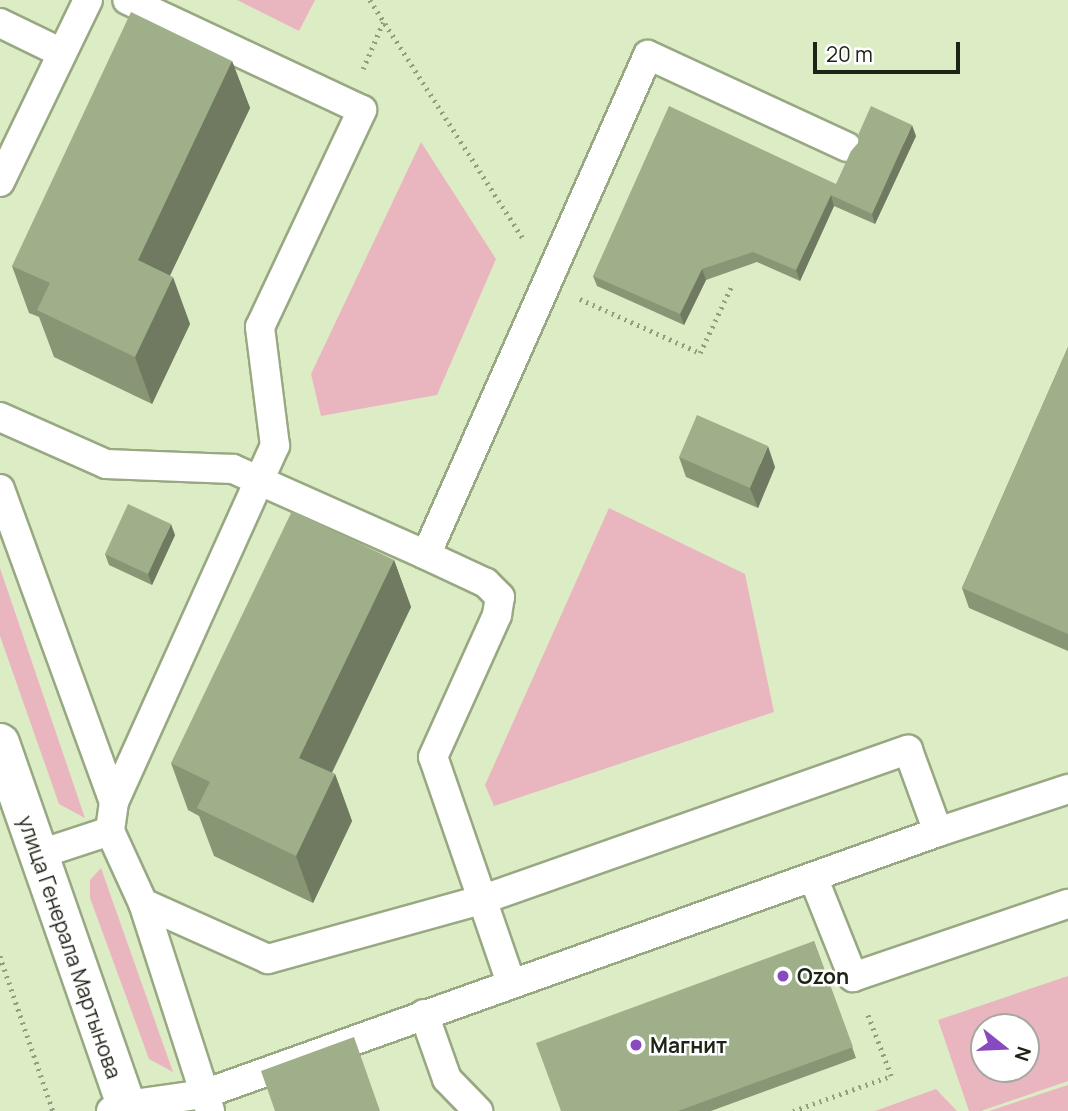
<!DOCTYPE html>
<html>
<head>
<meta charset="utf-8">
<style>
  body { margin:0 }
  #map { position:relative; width:1068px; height:1111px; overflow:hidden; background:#dcedc5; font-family:Manrope,sans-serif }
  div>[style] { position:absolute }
  .green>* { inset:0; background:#e9b6c0 }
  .path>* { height:4.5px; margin-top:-2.25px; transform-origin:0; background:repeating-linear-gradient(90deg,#919d7f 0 2px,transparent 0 7px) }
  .roads { filter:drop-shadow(2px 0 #98a882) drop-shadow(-2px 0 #98a882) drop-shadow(0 2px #98a882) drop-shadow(0 -2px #98a882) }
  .service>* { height:28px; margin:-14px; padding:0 14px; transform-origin:14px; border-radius:14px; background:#fff }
  .minor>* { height:38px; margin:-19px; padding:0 19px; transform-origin:19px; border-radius:19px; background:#fff }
  .wall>* { inset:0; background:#899676 }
  .shaded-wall>* { inset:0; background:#6f7a60 }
  .building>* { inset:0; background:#9faf89 }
  .dots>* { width:19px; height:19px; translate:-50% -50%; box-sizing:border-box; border:4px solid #fff; border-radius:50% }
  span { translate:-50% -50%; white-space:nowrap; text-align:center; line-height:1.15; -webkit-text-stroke:5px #fff; paint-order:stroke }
  .street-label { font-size:21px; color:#1d2315 }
  .poi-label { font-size:21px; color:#1d2315; font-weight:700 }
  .left { translate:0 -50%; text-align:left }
  .north { position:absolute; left:970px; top:1013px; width:70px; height:70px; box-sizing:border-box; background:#fff; border:2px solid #a5a7a1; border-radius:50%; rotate:108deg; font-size:19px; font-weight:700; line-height:28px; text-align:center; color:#1d2315 }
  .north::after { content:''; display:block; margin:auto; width:24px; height:32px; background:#894abf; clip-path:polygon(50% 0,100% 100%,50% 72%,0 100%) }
  .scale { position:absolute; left:813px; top:42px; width:147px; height:32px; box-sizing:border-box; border:4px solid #1d2315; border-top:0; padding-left:9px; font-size:21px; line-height:24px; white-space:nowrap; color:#1d2315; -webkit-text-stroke:5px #fff; paint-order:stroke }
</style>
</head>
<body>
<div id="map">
  <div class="green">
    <div style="clip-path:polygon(237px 0,315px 0,299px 31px)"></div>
    <div style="clip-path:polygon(421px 142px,496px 259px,437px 395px,321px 416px,311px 374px)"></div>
    <div style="clip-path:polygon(609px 508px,745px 574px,774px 712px,494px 806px,485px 785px)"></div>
    <div style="clip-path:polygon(0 568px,85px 818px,59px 804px,0 636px)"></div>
    <div style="clip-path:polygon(101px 868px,173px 1072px,149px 1059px,90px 898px,90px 880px)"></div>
    <div style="clip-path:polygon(evenodd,1068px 976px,1068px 1081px,981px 1111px,969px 1111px,938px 1020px,1068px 976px,984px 1027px,1026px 1027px,1026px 1069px,984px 1069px,984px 1027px)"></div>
    <div style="clip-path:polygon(1068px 1085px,1068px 1111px,989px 1111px)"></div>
    <div style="clip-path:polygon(936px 1089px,957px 1111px,875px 1111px)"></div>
  </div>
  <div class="path">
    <div style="left:370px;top:0;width:283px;rotate:57.3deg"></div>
    <div style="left:363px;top:69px;width:51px;rotate:-66.9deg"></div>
    <div style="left:580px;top:299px;width:132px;rotate:24.2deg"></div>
    <div style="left:700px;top:353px;width:75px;rotate:-64.8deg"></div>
    <div style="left:0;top:956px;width:164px;rotate:71.1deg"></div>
    <div style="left:793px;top:1111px;width:104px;rotate:-19.7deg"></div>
    <div style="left:891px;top:1076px;width:67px;rotate:-110.9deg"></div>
  </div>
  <div class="roads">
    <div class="service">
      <div style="left:0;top:23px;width:69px;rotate:25.8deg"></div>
      <div style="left:0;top:182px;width:202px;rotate:-64.2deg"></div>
      <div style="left:0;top:417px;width:116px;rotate:23.9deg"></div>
      <div style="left:106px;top:464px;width:127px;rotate:2.3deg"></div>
      <div style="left:233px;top:469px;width:211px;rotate:24deg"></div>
      <div style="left:0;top:489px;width:333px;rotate:70deg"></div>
      <div style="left:114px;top:802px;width:29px;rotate:98deg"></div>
      <div style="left:110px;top:831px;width:79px;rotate:65.4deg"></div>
      <div style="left:143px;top:903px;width:218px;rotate:72.1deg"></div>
      <div style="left:114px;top:802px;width:391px;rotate:-65.7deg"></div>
      <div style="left:275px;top:446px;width:120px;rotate:-97.2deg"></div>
      <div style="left:260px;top:327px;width:240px;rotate:-64.8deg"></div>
      <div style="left:362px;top:110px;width:259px;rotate:-154.9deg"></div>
      <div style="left:37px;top:855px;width:77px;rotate:-18.2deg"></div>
      <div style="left:813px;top:877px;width:108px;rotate:68.2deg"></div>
      <div style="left:853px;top:977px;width:227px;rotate:-18.8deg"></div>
      <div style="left:143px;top:903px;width:137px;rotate:24.1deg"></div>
      <div style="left:268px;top:959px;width:221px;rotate:-15.5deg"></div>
      <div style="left:481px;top:900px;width:453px;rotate:-19.4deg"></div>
      <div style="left:908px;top:750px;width:87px;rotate:69.9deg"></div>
      <div style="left:511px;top:983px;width:239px;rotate:-109deg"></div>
      <div style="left:433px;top:757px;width:156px;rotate:-65.7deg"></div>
      <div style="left:497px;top:615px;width:18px;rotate:-81deg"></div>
      <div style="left:500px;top:597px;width:20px;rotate:-135deg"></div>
      <div style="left:486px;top:583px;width:66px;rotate:-155deg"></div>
      <div style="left:426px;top:555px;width:547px;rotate:-66.06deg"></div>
      <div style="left:648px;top:55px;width:219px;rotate:24.8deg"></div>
      <div style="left:424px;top:1014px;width:69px;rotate:70.5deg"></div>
      <div style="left:447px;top:1079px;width:45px;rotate:45.9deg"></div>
      <div style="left:111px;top:1111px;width:16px;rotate:-22deg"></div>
      <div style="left:126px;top:1105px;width:79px;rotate:-8deg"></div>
      <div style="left:204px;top:1094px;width:779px;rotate:-19.64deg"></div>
      <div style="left:938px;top:832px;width:137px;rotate:-18.3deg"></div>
    </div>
    <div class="minor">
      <div style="left:0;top:743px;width:390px;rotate:70.8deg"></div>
    </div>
  </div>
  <div class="wall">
    <div style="clip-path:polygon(232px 61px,250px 108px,170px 275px,190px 324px,152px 404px,54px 357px,39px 317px,29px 313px,12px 266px)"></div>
    <div style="clip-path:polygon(916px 136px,875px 224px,834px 206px,800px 281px,757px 262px,706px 280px,684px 325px,597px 286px,593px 276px,836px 184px)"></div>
    <div style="clip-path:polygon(1068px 347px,1068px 651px,969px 608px,962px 588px)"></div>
    <div style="clip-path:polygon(679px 457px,775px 467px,758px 508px,686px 477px)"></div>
    <div style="clip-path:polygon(175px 535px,152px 585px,109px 565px,105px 554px)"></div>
    <div style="clip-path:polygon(394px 560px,411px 607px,332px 773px,335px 774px,352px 821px,313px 903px,214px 856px,199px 816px,188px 810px,171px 763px)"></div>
    <div style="clip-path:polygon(814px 941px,856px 1058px,711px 1111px,561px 1111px)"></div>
  </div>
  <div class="shaded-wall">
    <div style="clip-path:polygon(232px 61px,250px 108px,155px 307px,138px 260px)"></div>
    <div style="clip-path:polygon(912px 125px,916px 136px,875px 224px,872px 214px)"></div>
    <div style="clip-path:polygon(831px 195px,834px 206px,800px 281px,796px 270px)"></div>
    <div style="clip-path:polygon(702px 269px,706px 280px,684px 325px,680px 314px)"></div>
    <div style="clip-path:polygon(173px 277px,190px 324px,152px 404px,135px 357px)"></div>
    <div style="clip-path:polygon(768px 446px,775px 467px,758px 508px,750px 488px)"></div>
    <div style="clip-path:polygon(171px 524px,175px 535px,152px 585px,148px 574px)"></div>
    <div style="clip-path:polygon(394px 560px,411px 607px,316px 805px,299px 758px)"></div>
    <div style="clip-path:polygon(335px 774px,352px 821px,313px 903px,296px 856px)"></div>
  </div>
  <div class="building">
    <div style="clip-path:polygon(131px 12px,232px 61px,138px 260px,173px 277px,135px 357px,37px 310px,50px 283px,12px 266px)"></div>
    <div style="clip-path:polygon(669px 106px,836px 184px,851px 151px,858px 143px,859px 133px,871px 106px,912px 125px,872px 214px,831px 195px,796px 270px,753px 252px,702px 269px,680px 314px,593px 276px)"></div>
    <div style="clip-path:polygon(1068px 347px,1068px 634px,962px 588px)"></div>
    <div style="clip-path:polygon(697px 415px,768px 446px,750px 488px,679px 457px)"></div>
    <div style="clip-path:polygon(128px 504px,171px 524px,148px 574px,105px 554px)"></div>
    <div style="clip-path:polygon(292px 511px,394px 560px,299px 758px,335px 774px,296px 856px,197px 808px,210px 782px,171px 763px)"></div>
    <div style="clip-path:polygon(814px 941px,853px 1047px,678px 1111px,561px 1111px,536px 1043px)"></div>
    <div style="clip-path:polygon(354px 1037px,380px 1111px,275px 1111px,261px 1071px)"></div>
  </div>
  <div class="dots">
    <div style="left:783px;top:976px;background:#894abf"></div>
    <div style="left:636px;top:1045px;background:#894abf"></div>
  </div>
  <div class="street-label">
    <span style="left:70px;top:947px;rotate:71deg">улица Генерала Мартынова</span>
  </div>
  <div class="poi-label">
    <span class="left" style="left:797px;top:976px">Ozon</span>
    <span class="left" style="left:650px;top:1045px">Магнит</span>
  </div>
  <div class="north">N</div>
  <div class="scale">20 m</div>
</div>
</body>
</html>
